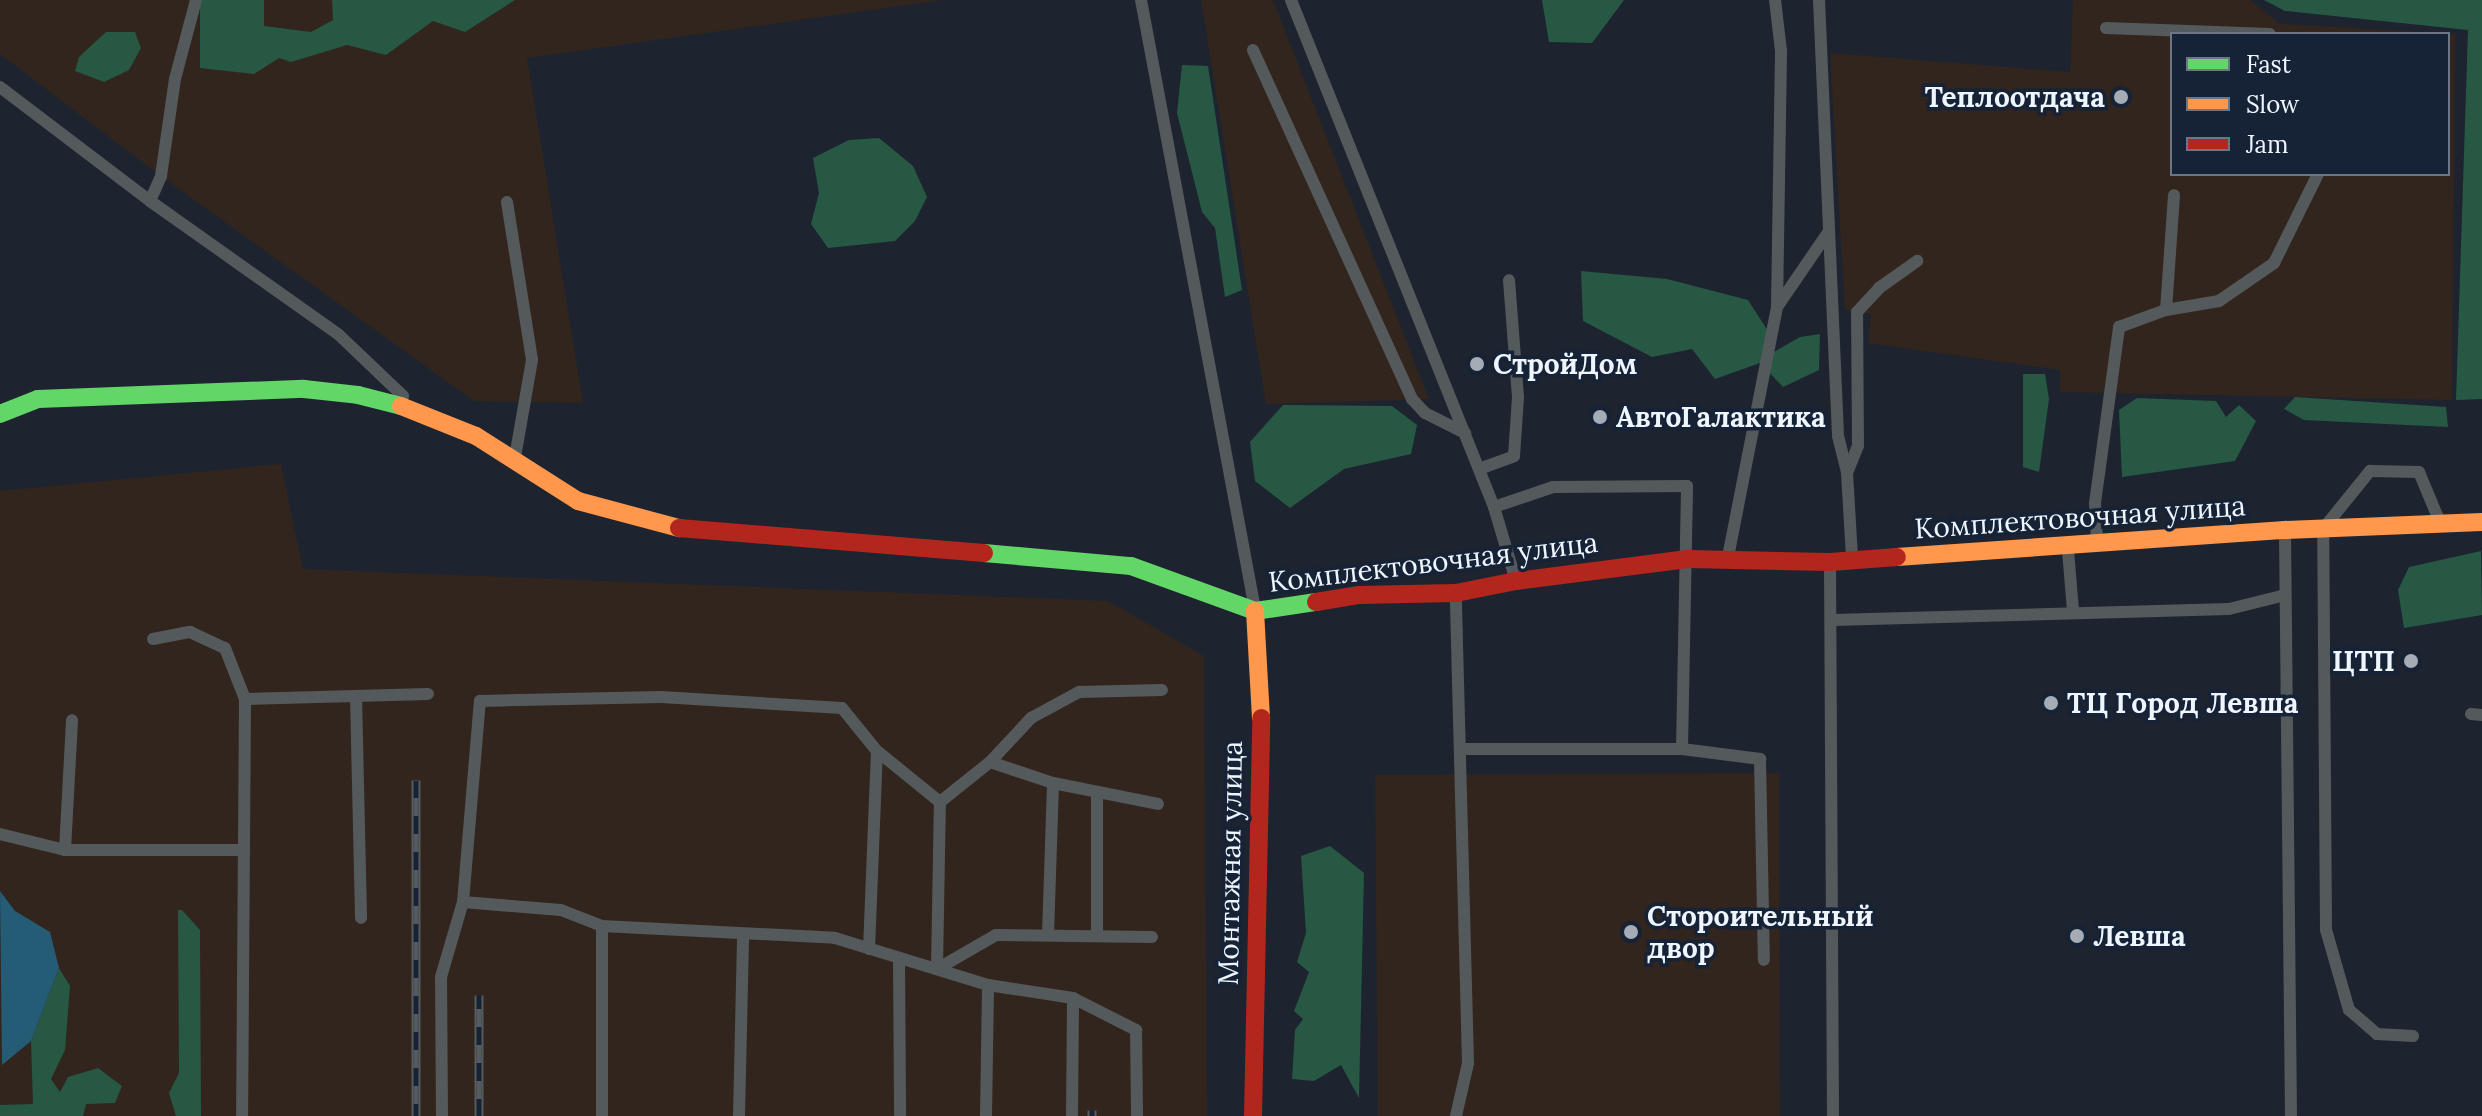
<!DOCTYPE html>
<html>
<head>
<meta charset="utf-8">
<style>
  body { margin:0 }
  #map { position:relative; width:2482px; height:1116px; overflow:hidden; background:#1d242f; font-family:Lora,serif }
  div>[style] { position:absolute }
  .industrial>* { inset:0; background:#32251d }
  .forest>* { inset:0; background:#275843 }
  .water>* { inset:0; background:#255c75 }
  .lane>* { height:12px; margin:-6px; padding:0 6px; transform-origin:6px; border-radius:6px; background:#545a5c }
  .fast>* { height:18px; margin:-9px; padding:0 9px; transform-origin:9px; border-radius:9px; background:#63d668 }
  .slow>* { height:18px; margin:-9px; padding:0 9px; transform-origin:9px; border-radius:9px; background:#ff974d }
  .jam>* { height:18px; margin:-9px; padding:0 9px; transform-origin:9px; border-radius:9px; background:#b3261e }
  .rail>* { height:9px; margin-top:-4.5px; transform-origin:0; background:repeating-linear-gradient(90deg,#162236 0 18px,#545b61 0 36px); box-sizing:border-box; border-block:2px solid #545b61 }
  .dots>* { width:22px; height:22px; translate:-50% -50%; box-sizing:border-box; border:4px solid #162236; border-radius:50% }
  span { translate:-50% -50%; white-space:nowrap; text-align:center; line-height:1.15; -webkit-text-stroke:7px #162236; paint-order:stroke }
  .poi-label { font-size:28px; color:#eff5fd; font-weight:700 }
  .right { translate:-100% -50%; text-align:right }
  .left { translate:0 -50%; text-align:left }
  .street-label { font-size:28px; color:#eff5fd }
  .legend { position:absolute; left:2170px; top:32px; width:280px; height:144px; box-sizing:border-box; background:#162236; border:2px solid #6d7686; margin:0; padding:10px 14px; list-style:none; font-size:24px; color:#eff5fd }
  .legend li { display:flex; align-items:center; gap:16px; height:40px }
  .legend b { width:40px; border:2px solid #6d7686 }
</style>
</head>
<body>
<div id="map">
  <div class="industrial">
    <div style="clip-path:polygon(0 0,943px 0,527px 58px,583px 403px,474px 401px,161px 176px,0 54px)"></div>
    <div style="clip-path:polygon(1201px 0,1273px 0,1429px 399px,1266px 404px)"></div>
    <div style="clip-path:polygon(evenodd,2073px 0,2250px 0,2280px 24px,2455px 34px,2452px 400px,2060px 392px,2060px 370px,1868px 343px,1871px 314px,1845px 310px,1830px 53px,2070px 72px,2073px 0,2172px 34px,2448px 34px,2448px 174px,2172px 174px,2172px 34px)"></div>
    <div style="clip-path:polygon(281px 464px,303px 569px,1108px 601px,1204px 656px,1207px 1116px,0 1116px,0 491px)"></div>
    <div style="clip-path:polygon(1779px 773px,1780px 1116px,1378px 1116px,1375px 775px)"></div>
  </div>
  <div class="forest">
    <div style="clip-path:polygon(200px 0,264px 0,264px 26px,311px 32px,333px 20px,332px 0,515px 0,465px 32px,433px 21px,386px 55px,347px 45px,291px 62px,279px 58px,254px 74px,200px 68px)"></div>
    <div style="clip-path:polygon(1542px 0,1624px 0,1592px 43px,1549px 42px)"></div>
    <div style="clip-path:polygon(2264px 0,2482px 0,2482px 399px,2456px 400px,2468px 30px,2285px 11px)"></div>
    <div style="clip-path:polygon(106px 32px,135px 32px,141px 48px,129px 70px,104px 82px,75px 71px,79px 57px)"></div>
    <div style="clip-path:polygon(1182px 65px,1208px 66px,1242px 290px,1225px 297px,1215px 228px,1202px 212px,1177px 113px)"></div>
    <div style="clip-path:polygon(879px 138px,913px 166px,927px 197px,915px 221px,895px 241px,828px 248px,811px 224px,819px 193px,813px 158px,849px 140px)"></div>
    <div style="clip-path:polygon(1581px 271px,1667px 279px,1748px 300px,1768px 331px,1772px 353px,1800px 337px,1820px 334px,1819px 370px,1783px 387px,1760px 363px,1715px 379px,1692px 349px,1652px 357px,1583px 321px)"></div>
    <div style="clip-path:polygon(2023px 374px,2045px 374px,2049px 399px,2039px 472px,2023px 467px)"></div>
    <div style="clip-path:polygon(2295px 397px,2446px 407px,2448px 427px,2304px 420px,2284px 409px)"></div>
    <div style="clip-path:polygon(2137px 398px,2216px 401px,2226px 417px,2239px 405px,2256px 421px,2235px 461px,2122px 477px,2119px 410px)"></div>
    <div style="clip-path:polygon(1283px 405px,1392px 406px,1417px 425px,1411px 454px,1344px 469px,1290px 508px,1255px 481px,1250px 442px)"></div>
    <div style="clip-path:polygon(2481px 551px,2482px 615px,2404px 628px,2398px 590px,2409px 567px)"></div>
    <div style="clip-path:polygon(1330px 846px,1364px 873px,1359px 1098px,1341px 1065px,1314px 1081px,1292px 1079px,1295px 1030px,1303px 1019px,1294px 1011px,1309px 972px,1297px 962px,1306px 933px,1301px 856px)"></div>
    <div style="clip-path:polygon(178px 910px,182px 910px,200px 930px,201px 1116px,176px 1116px,169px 1093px,179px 1073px)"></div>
    <div style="clip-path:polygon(59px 968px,70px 986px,65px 1050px,51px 1079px,60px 1092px,68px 1077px,98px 1068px,122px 1086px,115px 1103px,86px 1104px,83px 1116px,0 1116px,0 1105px,33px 1104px,31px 1041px)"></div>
  </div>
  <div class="water">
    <div style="clip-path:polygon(0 891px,15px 911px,50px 932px,59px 968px,31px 1041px,2px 1065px)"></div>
  </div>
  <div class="lane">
    <div style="left:1141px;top:0;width:614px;rotate:79.4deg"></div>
    <div style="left:1291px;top:0;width:546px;rotate:68.18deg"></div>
    <div style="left:1494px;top:507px;width:74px;rotate:73.5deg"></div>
    <div style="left:1819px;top:0;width:436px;rotate:87.5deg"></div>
    <div style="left:1838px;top:436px;width:38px;rotate:76deg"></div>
    <div style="left:1847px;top:473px;width:85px;rotate:86.6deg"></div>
    <div style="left:2106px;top:28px;width:164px;rotate:2.1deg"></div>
    <div style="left:1253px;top:50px;width:384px;rotate:65.5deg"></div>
    <div style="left:1412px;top:399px;width:19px;rotate:47deg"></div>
    <div style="left:1425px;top:413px;width:45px;rotate:26.6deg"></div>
    <div style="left:0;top:87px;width:188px;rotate:37.2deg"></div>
    <div style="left:150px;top:201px;width:230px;rotate:35.3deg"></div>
    <div style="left:338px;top:334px;width:90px;rotate:43.6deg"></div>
    <div style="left:150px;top:201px;width:27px;rotate:-66deg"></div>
    <div style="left:161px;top:176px;width:98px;rotate:-81.8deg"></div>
    <div style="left:175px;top:79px;width:82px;rotate:-75.1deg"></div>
    <div style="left:507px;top:202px;width:160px;rotate:81deg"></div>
    <div style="left:532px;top:360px;width:98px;rotate:99.9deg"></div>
    <div style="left:1777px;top:307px;width:92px;rotate:-55.6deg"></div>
    <div style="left:2166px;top:310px;width:115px;rotate:-86deg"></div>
    <div style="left:1479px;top:469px;width:37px;rotate:-20deg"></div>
    <div style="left:1514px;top:456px;width:59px;rotate:-86.1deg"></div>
    <div style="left:1518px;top:397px;width:117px;rotate:-94.4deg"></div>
    <div style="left:1847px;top:473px;width:29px;rotate:-68deg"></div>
    <div style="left:1858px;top:446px;width:134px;rotate:-90.4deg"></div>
    <div style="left:1857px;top:312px;width:33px;rotate:-47deg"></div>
    <div style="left:1879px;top:288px;width:47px;rotate:-35.4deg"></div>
    <div style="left:2285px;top:533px;width:583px;rotate:89.41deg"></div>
    <div style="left:2097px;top:541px;width:38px;rotate:-93deg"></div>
    <div style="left:2095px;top:503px;width:178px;rotate:-82.2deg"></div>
    <div style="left:2119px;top:327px;width:50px;rotate:-19.9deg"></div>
    <div style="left:2166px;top:310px;width:54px;rotate:-9.6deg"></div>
    <div style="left:2219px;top:301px;width:67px;rotate:-34.6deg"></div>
    <div style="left:2274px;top:263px;width:99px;rotate:-63.7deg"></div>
    <div style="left:2068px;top:550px;width:61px;rotate:85.3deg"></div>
    <div style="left:1728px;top:557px;width:255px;rotate:-78.9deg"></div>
    <div style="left:1777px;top:307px;width:256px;rotate:-89.1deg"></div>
    <div style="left:1781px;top:51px;width:51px;rotate:-96.7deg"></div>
    <div style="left:1830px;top:563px;width:553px;rotate:89.69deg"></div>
    <div style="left:1833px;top:620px;width:396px;rotate:-1.6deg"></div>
    <div style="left:2229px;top:609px;width:58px;rotate:-14deg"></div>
    <div style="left:153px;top:639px;width:38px;rotate:-11deg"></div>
    <div style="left:190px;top:632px;width:38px;rotate:25deg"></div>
    <div style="left:225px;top:648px;width:55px;rotate:68.6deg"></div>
    <div style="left:245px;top:699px;width:417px;rotate:90.4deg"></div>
    <div style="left:356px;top:696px;width:222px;rotate:88.7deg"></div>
    <div style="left:245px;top:699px;width:183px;rotate:-1.6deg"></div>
    <div style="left:2471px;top:714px;width:11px;rotate:5deg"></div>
    <div style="left:1462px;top:749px;width:220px"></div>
    <div style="left:1682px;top:749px;width:263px;rotate:-88.9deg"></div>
    <div style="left:1687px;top:486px;width:134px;rotate:179.6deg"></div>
    <div style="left:1553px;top:487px;width:62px;rotate:161.3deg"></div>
    <div style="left:1682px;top:749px;width:79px;rotate:7.3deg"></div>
    <div style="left:1760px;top:759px;width:201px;rotate:88.9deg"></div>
    <div style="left:990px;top:762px;width:66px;rotate:18.4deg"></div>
    <div style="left:1053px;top:783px;width:107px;rotate:11.3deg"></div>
    <div style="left:0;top:834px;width:67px;rotate:13.8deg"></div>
    <div style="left:65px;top:850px;width:179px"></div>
    <div style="left:65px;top:850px;width:130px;rotate:-86.9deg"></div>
    <div style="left:463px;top:902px;width:98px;rotate:4.7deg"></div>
    <div style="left:561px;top:910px;width:44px;rotate:21.3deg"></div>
    <div style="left:602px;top:926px;width:233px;rotate:2.9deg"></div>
    <div style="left:835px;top:938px;width:160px;rotate:17.1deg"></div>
    <div style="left:988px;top:985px;width:86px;rotate:8.7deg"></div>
    <div style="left:1073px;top:998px;width:71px;rotate:26.9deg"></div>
    <div style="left:1136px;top:1030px;width:86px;rotate:89.3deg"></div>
    <div style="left:1097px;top:933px;width:141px;rotate:-90deg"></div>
    <div style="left:1048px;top:935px;width:152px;rotate:-88.1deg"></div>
    <div style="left:869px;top:949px;width:198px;rotate:-87.7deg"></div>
    <div style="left:899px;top:958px;width:158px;rotate:89.6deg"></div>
    <div style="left:937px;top:969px;width:167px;rotate:-89deg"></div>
    <div style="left:940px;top:802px;width:64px;rotate:-38.7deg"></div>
    <div style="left:990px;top:762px;width:60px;rotate:-47deg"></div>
    <div style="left:1031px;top:718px;width:55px;rotate:-28.4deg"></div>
    <div style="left:1079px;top:692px;width:83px;rotate:-1.4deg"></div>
    <div style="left:937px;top:969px;width:68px;rotate:-30deg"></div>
    <div style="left:996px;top:935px;width:156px;rotate:0.7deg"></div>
    <div style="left:2413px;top:1036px;width:36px;rotate:-177deg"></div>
    <div style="left:2377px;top:1034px;width:37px;rotate:-139deg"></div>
    <div style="left:2349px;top:1010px;width:83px;rotate:-106deg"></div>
    <div style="left:2326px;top:930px;width:401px;rotate:-90.4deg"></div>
    <div style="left:2323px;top:529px;width:75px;rotate:-51deg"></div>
    <div style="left:2370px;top:471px;width:49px;rotate:1.2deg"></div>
    <div style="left:2419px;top:472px;width:52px;rotate:67.4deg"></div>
    <div style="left:442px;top:1116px;width:139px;rotate:-90.4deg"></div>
    <div style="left:441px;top:977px;width:78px;rotate:-73.7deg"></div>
    <div style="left:463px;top:902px;width:202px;rotate:-85.2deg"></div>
    <div style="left:480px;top:701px;width:181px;rotate:-1.3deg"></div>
    <div style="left:661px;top:697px;width:181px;rotate:3.5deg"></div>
    <div style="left:842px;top:708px;width:55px;rotate:50.9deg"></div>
    <div style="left:877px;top:751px;width:81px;rotate:39deg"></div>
    <div style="left:602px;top:1116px;width:190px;rotate:-90deg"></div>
    <div style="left:739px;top:1116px;width:182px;rotate:-88.7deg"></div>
    <div style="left:986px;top:1116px;width:131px;rotate:-89.1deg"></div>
    <div style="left:1072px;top:1116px;width:118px;rotate:-89.5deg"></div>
    <div style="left:1456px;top:1116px;width:54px;rotate:-77.2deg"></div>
    <div style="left:1468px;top:1063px;width:467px;rotate:-91.5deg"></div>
  </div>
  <div class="fast">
    <div style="left:0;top:414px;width:41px;rotate:-21.5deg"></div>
    <div style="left:38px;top:399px;width:266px;rotate:-2.2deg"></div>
    <div style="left:304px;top:389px;width:54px;rotate:6.3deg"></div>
    <div style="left:358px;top:395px;width:44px;rotate:14.3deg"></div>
    <div style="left:984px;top:553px;width:148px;rotate:5.1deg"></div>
    <div style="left:1131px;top:566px;width:132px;rotate:19.9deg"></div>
    <div style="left:1255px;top:611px;width:62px;rotate:-8.4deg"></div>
  </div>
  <div class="slow">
    <div style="left:401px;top:406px;width:81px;rotate:21.8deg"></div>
    <div style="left:476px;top:436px;width:121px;rotate:32.5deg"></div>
    <div style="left:578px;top:501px;width:105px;rotate:15deg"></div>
    <div style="left:1897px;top:557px;width:389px;rotate:-4deg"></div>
    <div style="left:2285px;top:530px;width:197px;rotate:-2.3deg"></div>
    <div style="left:1255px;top:611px;width:107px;rotate:86.8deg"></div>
  </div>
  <div class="jam">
    <div style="left:679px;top:528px;width:306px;rotate:4.7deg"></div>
    <div style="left:1316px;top:602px;width:44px;rotate:-9.2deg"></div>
    <div style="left:1359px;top:595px;width:97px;rotate:-1.2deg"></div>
    <div style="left:1456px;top:593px;width:61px;rotate:-11.3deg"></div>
    <div style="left:1516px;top:581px;width:173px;rotate:-7.3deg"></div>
    <div style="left:1688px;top:559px;width:142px;rotate:1.2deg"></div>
    <div style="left:1830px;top:562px;width:67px;rotate:-4.3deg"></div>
    <div style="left:1253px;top:1116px;width:398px;rotate:-88.8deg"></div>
  </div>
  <div class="rail">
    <div style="left:416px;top:780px;width:336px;rotate:90deg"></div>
    <div style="left:1092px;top:1110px;width:6px;rotate:90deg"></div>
    <div style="left:479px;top:1116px;width:121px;rotate:-90deg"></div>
  </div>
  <div class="dots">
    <div style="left:2121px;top:97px;background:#a6acb5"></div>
    <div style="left:1477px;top:364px;background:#a6acb5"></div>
    <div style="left:1600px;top:417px;background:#a6acb5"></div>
    <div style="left:2411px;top:661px;background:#a6acb5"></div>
    <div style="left:2051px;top:703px;background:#a6acb5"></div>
    <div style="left:1631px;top:932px;background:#a6acb5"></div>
    <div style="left:2077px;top:936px;background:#a6acb5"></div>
  </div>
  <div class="poi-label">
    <span class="right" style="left:2105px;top:97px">Теплоотдача</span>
    <span class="left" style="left:1493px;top:364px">СтройДом</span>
    <span class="left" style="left:1616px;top:417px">АвтоГалактика</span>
    <span class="right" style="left:2395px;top:661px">ЦТП</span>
    <span class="left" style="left:2067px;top:703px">ТЦ Город Левша</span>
    <span class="left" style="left:1647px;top:932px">Стороительный<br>двор</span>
    <span class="left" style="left:2093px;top:936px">Левша</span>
  </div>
  <div class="street-label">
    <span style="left:2080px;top:517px;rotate:-4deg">Комплектовочная улица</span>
    <span style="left:1433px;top:562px;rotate:-7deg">Комплектовочная улица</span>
    <span style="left:1230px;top:863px;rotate:-89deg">Монтажная улица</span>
  </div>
  <ul class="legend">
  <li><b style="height:10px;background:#63d668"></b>Fast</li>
  <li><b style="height:10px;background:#ff974d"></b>Slow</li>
  <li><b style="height:10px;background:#b3261e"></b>Jam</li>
  </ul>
</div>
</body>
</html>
